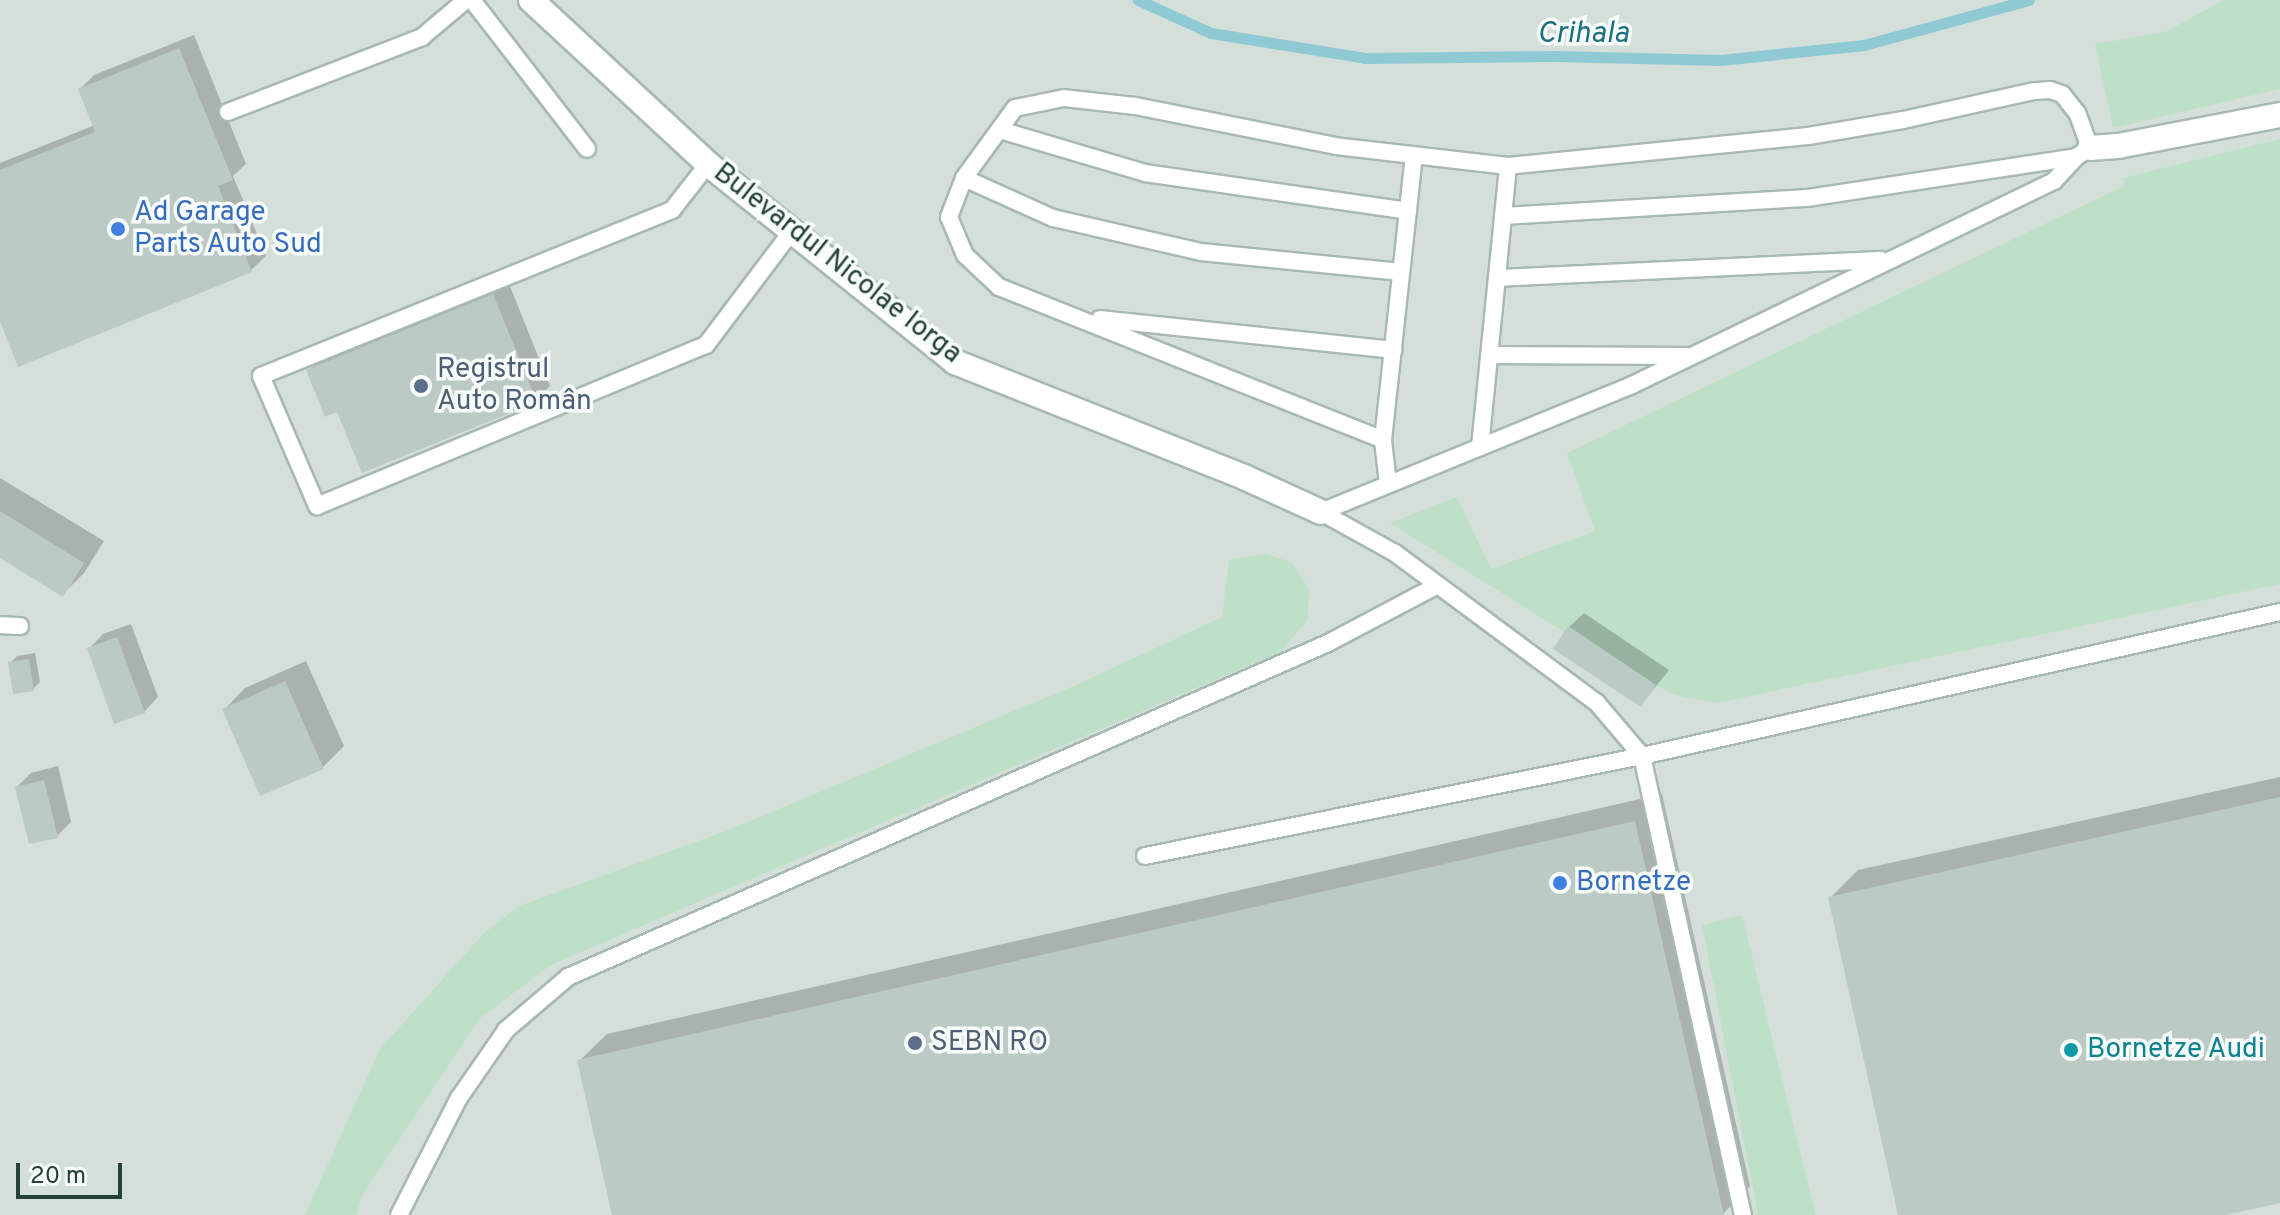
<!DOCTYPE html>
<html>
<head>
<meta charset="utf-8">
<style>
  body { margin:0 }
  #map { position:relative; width:2280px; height:1215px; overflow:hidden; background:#e6efeb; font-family:Overpass,sans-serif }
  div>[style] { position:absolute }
  .built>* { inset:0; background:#d4dfda }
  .green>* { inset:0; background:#bfe0c8 }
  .shadow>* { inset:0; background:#0003 }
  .stream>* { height:11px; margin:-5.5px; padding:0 5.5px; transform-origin:5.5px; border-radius:5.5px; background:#8ec9d4 }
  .building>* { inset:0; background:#bbcac4 }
  .roads { filter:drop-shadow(2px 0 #a8b8b2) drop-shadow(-2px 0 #a8b8b2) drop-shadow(0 2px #a8b8b2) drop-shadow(0 -2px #a8b8b2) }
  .lane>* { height:16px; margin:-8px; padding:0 8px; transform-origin:8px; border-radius:8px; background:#fff }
  .street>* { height:24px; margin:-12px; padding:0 12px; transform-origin:12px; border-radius:12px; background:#fff }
  .dots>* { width:22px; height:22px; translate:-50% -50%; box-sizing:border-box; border:4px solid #f7fbf9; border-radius:50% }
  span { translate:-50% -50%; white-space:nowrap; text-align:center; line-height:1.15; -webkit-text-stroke:7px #f7fbf9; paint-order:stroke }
  .shop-label { font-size:28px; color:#366cbe }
  .left { translate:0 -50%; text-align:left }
  .street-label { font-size:28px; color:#24423a }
  .service-label { font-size:28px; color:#4e5e75 }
  .culture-label { font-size:28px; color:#0d838f }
  .water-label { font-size:30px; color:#1c6f80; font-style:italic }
  .scale { position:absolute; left:16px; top:1163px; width:106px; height:36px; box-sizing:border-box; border:4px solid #24423a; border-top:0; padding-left:10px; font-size:24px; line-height:28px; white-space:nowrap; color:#24423a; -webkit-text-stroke:6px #f7fbf9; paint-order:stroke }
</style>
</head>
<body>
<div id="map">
  <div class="built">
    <div style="clip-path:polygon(0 0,2280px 0,2280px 1215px,0 1215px)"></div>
  </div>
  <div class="green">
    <div style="clip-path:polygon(2224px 0,2280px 0,2280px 89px,2113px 128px,2095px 44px,2165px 32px)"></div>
    <div style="clip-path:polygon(2280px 139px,2280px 584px,1717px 703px,1675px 695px,1622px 668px,1390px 523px,1457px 497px,1491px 569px,1595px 531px,1567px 453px,2124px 186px,2123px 178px)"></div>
    <div style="clip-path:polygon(1266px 554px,1291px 562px,1309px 589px,1308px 620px,1280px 652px,551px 965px,479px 1019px,363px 1194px,356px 1215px,305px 1215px,380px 1049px,483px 934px,519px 906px,726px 831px,1074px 686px,1222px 617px,1229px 560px)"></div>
    <div style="clip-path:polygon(1742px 915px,1791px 1115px,1816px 1215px,1758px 1215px,1702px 925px)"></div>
  </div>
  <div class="shadow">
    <div style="clip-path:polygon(194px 35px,246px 164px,233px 176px,266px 256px,251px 270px,0 316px,0 163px,95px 125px,80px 89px,94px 75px)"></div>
    <div style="clip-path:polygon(508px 281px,550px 386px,536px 400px,338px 410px,308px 371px,323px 356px)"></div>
    <div style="clip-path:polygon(0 478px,104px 541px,84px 573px,63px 594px,0 556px)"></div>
    <div style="clip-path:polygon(1584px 613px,1669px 670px,1641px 705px,1569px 627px)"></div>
    <div style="clip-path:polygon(131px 624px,158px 697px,144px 712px,89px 649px,103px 634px)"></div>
    <div style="clip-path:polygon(35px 653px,40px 682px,33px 689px,10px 663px,17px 656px)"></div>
    <div style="clip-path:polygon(306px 661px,344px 746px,323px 767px,224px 710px,245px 688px)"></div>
    <div style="clip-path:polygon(58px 766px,71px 822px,57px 836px,17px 787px,31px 773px)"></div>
    <div style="clip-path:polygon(2280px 777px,2280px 1201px,2216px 1215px,1900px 1215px,1830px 898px,1858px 870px)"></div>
    <div style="clip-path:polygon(1662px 794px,1750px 1186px,1723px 1214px,614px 1215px,579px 1061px,607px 1034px)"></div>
  </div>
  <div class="stream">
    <div style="left:1138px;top:0;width:80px;rotate:24.3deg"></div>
    <div style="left:1211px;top:33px;width:156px;rotate:9.2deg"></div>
    <div style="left:1365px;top:58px;width:191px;rotate:-0.6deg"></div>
    <div style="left:1556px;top:56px;width:164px;rotate:1.4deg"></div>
    <div style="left:1720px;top:60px;width:145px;rotate:-5.9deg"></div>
    <div style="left:1864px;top:45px;width:171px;rotate:-15.3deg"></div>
  </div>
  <div class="building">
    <div style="clip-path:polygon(179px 48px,233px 180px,218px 186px,252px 272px,18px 367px,0 321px,0 170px,95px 132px,78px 89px)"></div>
    <div style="clip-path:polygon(493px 294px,537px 402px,362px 473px,337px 412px,325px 417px,306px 370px)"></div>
    <div style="clip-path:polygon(0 511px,84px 563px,63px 597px,0 558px)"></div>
    <div style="clip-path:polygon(1568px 626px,1656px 685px,1641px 707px,1553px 649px)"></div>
    <div style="clip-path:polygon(117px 637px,145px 713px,114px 724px,87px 648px)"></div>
    <div style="clip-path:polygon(29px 659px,34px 691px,13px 694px,8px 662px)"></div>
    <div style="clip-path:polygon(285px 681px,324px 769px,260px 796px,222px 709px)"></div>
    <div style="clip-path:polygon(44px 780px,58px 838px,29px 844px,15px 787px)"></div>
    <div style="clip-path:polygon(2280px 797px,2280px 1203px,2225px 1215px,1898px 1215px,1828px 897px)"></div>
    <div style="clip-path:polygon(1635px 821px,1724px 1215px,612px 1215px,577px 1060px)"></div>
  </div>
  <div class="roads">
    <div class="lane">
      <div style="left:472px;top:0;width:188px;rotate:52.3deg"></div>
      <div style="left:228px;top:112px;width:208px;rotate:-21.1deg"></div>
      <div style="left:422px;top:37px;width:57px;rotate:-40.1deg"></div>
      <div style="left:1000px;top:130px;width:151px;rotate:16.5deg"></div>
      <div style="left:1145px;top:173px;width:266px;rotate:8.2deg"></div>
      <div style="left:708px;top:164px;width:58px;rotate:128deg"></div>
      <div style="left:672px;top:210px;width:443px;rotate:158deg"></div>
      <div style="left:261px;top:376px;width:142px;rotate:66.7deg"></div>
      <div style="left:317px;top:506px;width:421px;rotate:-22.5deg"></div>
      <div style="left:706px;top:345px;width:141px;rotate:-53deg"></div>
      <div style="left:964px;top:178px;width:98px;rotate:24.2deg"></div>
      <div style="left:1053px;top:218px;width:152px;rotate:12.9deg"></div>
      <div style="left:1201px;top:252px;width:201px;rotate:5.7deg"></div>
      <div style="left:1503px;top:216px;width:306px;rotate:-3.4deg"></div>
      <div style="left:1808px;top:198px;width:271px;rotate:-8.7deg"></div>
      <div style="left:1497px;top:278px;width:384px;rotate:-2.7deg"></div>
      <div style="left:1100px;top:319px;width:295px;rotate:6deg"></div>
      <div style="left:1489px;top:355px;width:197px;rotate:0.3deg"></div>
      <div style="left:1480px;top:447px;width:282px;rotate:-84.3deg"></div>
      <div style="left:1388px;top:484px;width:44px;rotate:-96.5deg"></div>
      <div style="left:1383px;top:440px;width:286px;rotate:-83.8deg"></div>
      <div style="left:1321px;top:512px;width:336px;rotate:-22.2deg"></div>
      <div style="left:1632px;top:385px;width:469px;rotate:-25.8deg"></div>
      <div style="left:2054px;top:181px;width:33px;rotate:-47deg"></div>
      <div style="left:2076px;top:157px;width:17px;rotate:-33deg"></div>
      <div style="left:2090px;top:148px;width:37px;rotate:-110deg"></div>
      <div style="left:2077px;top:113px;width:24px;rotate:-128deg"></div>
      <div style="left:2062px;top:94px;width:13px;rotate:-162deg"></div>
      <div style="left:2050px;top:90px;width:16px;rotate:176deg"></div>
      <div style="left:2034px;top:91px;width:134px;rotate:167.5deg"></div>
      <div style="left:1903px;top:120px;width:96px;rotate:170.4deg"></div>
      <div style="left:1808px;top:136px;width:301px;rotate:174.3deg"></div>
      <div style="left:1508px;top:166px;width:173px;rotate:-173.4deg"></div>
      <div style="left:1336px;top:146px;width:205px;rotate:-168.7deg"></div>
      <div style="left:1135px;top:106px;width:71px;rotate:-173.6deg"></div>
      <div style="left:1064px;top:98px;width:50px;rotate:168.5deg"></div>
      <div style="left:1015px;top:108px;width:87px;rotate:126.1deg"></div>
      <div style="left:964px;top:178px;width:42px;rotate:111deg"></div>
      <div style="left:949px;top:217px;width:41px;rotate:67.2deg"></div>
      <div style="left:965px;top:255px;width:47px;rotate:43.3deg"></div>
      <div style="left:999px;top:287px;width:413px;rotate:21.7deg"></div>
      <div style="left:1321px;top:512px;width:85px;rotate:29deg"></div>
      <div style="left:1395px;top:553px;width:252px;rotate:36.6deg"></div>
      <div style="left:1597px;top:703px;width:70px;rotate:49.7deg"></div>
      <div style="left:1642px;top:756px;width:470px;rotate:77.6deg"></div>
      <div style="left:0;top:625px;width:20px;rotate:3deg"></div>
      <div style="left:1145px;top:856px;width:507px;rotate:-11.38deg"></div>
      <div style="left:1642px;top:756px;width:654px;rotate:-12.72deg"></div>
      <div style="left:399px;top:1215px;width:131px;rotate:-62.9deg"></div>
      <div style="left:459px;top:1098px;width:83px;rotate:-55.3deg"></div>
      <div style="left:506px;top:1030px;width:82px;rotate:-40.5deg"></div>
      <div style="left:568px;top:977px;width:830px;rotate:-23.72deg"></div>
      <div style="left:1328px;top:643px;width:124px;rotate:-27.8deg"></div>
    </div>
    <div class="street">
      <div style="left:531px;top:0;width:241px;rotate:42.8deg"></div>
      <div style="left:708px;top:164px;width:317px;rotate:38.7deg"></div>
      <div style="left:955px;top:362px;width:313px;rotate:21.7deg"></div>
      <div style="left:1246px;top:478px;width:82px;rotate:24.4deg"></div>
      <div style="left:2090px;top:148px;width:28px;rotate:-4deg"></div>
      <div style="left:2118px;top:146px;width:165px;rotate:-10.8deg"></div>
    </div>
  </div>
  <div class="dots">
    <div style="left:118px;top:229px;background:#3f7fe0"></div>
    <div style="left:421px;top:386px;background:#5c6f8a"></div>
    <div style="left:1560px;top:883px;background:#3f7fe0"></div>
    <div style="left:915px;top:1043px;background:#5c6f8a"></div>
    <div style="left:2071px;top:1050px;background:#0f9aa8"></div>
  </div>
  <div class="shop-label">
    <span class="left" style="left:134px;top:229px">Ad Garage<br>Parts Auto Sud</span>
    <span class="left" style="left:1576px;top:883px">Bornetze</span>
  </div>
  <div class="street-label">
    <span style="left:837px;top:264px;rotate:38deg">Bulevardul Nicolae Iorga</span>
  </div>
  <div class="service-label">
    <span class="left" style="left:437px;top:386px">Registrul<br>Auto Român</span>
    <span class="left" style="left:931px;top:1043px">SEBN RO</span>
  </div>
  <div class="culture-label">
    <span class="left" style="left:2087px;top:1050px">Bornetze Audi</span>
  </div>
  <div class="water-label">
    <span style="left:1583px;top:35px">Crihala</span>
  </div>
  <div class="scale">20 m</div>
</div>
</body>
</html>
